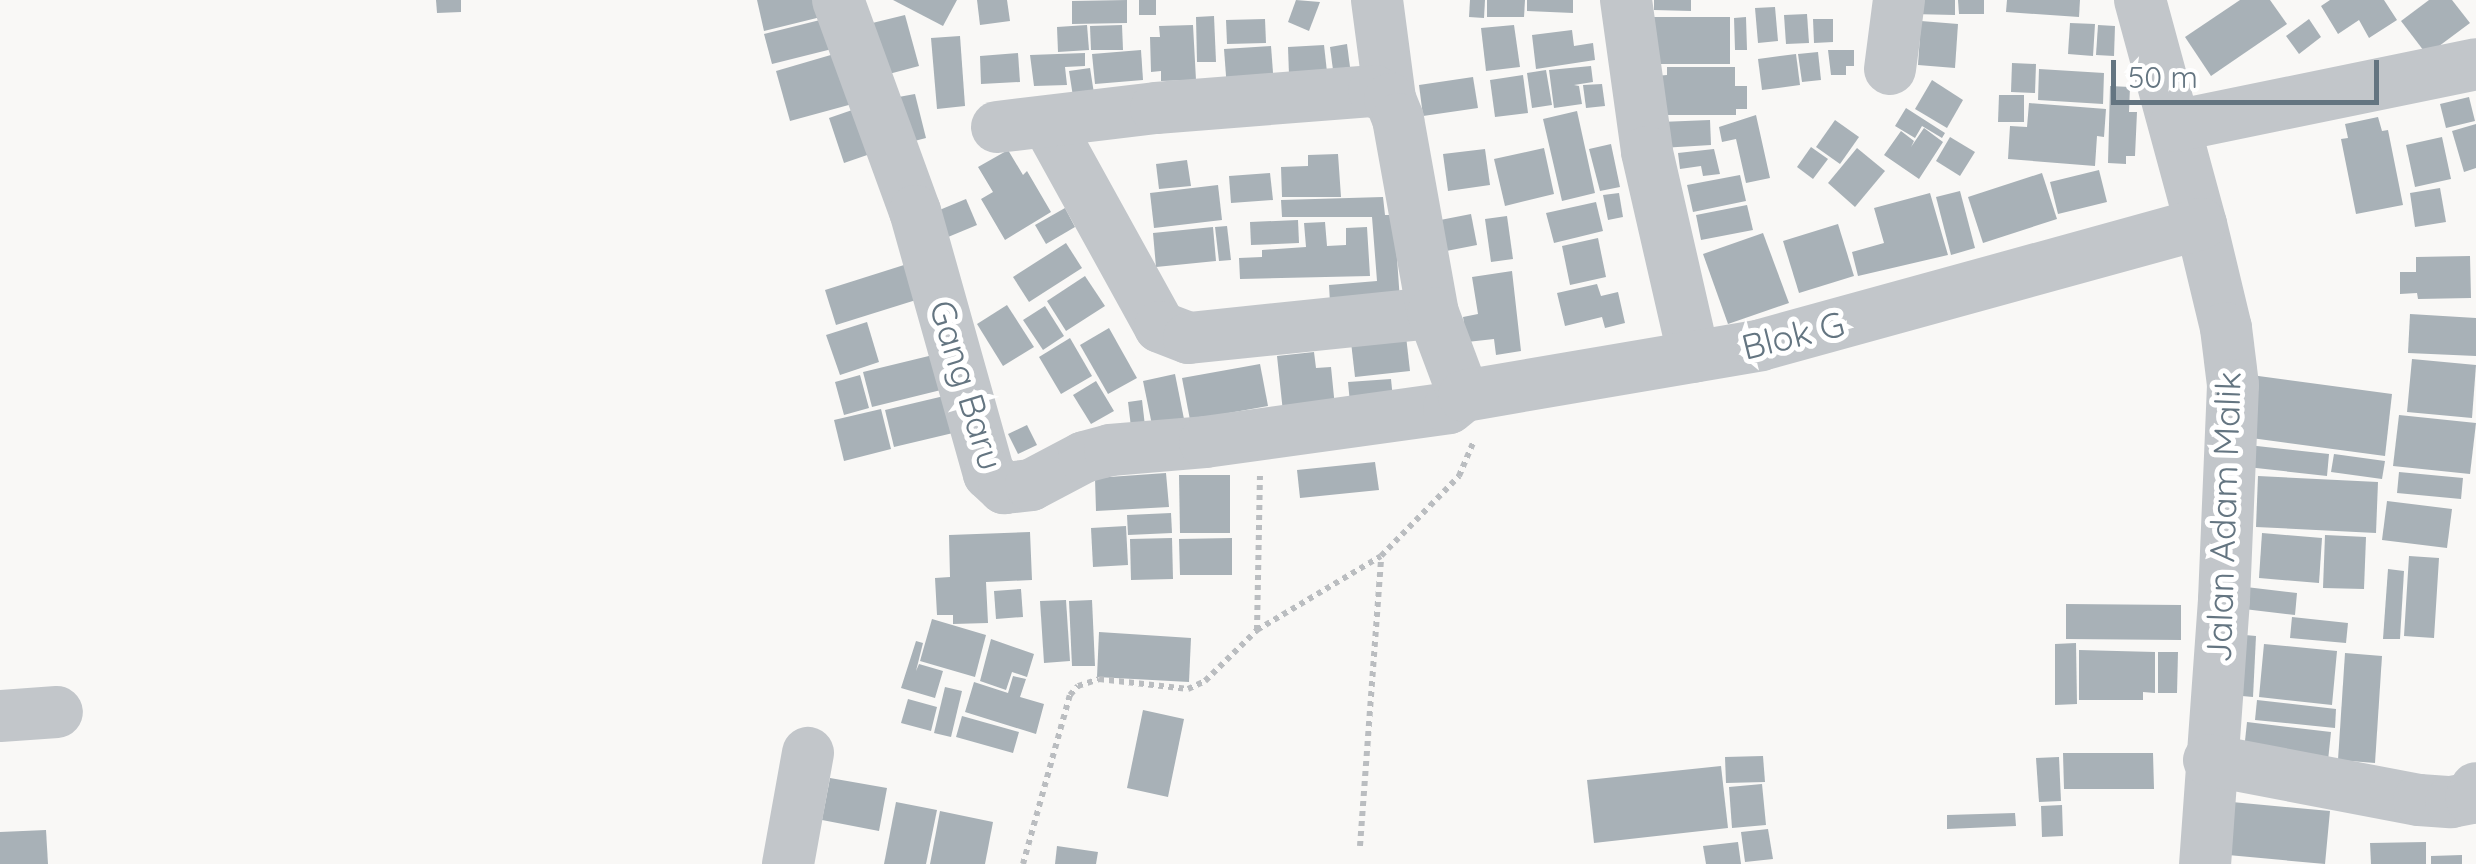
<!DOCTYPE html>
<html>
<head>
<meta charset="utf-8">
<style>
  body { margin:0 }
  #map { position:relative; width:2476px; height:864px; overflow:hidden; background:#f9f8f6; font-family:Quicksand,sans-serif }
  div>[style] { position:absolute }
  .building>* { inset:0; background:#a8b1b7 }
  .path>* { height:6px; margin-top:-3px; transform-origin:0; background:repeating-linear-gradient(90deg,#babdc0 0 5px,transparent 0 10px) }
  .minor>* { height:52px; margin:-26px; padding:0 26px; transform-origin:26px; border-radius:26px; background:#c2c6ca }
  span { translate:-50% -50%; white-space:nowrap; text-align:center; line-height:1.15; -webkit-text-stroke:10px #fff; paint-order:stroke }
  .street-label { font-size:35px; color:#647581 }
  .scale { position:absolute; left:2111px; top:60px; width:268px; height:45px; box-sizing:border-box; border:5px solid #647581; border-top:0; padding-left:12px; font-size:30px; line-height:35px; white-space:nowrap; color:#647581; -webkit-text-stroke:8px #fff; paint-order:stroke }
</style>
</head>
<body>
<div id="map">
  <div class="building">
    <div style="clip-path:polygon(436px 0,461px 0,461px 12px,437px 13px)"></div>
    <div style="clip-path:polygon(757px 0,826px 0,829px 15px,764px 31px)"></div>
    <div style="clip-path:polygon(893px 0,957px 0,943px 26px)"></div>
    <div style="clip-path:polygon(977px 0,1007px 0,1010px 21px,980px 25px)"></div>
    <div style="clip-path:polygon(1127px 0,1127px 23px,1072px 24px,1072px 1px)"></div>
    <div style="clip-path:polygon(1139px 0,1156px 0,1156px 15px,1139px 15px)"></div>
    <div style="clip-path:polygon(1296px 0,1320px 2px,1309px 31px,1288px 22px)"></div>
    <div style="clip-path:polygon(1470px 0,1485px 0,1484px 18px,1469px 17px)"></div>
    <div style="clip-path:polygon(1487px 0,1525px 0,1524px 17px,1487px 17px)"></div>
    <div style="clip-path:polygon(1527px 0,1573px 0,1573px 13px,1527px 11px)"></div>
    <div style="clip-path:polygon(1654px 0,1691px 0,1691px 11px,1654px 10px)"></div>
    <div style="clip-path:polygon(1912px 0,1955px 0,1955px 15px,1912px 14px)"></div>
    <div style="clip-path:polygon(1958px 0,1984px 0,1984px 14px,1959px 14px)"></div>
    <div style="clip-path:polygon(2007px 0,2080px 0,2079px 17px,2006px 12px)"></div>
    <div style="clip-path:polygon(2240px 0,2270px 0,2287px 24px,2211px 76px,2185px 37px)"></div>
    <div style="clip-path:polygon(2330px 0,2384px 0,2397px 20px,2369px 38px,2359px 20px,2338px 34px,2321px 6px)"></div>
    <div style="clip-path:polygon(2429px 0,2452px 0,2470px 23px,2427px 55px,2401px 21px)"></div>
    <div style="clip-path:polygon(1775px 7px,1778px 41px,1758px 43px,1755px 8px)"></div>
    <div style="clip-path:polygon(1807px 14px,1809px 43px,1786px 44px,1784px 15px)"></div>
    <div style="clip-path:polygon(905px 15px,919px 66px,870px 79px,856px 27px)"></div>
    <div style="clip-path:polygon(1214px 16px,1216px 62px,1197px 62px,1196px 17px)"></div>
    <div style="clip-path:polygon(1654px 17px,1730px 17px,1730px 64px,1655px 64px)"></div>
    <div style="clip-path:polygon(1746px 17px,1747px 50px,1735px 50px,1734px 18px)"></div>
    <div style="clip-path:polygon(828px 18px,836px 48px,772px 64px,764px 34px)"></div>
    <div style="clip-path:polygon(1265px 19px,1266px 43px,1227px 44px,1226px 20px)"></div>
    <div style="clip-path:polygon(1813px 19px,1833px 19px,1833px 42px,1814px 43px)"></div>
    <div style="clip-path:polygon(2309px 19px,2321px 37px,2299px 54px,2286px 36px)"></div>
    <div style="clip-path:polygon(1921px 21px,1958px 24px,1955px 68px,1918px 65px)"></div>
    <div style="clip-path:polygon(2070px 23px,2095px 24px,2093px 56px,2068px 54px)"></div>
    <div style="clip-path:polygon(1087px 25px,1089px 50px,1058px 52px,1057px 27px)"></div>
    <div style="clip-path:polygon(1122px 25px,1123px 50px,1091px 50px,1090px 26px)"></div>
    <div style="clip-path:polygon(1193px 25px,1196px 80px,1161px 81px,1161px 71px,1151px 72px,1150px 37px,1160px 37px,1159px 26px)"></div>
    <div style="clip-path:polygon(1514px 25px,1520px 67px,1486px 71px,1481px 28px)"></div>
    <div style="clip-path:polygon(2098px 25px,2115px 26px,2114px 56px,2096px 55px)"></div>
    <div style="clip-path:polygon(1572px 30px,1574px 46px,1593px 43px,1595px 60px,1536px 69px,1532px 35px)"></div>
    <div style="clip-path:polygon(960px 36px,965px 106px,937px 109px,931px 38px)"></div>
    <div style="clip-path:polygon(1347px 44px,1350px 67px,1333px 70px,1330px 47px)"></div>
    <div style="clip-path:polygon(1324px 45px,1327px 72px,1289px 75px,1288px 47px)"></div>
    <div style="clip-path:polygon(1271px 46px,1274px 86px,1227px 89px,1224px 49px)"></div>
    <div style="clip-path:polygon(1141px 50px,1143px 80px,1095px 84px,1092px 54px)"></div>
    <div style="clip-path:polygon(1828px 50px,1854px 50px,1854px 66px,1846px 66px,1846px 75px,1831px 75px)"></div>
    <div style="clip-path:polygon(841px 52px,856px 103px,790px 121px,776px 71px)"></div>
    <div style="clip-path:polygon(1818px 52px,1821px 80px,1802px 82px,1798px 54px)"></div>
    <div style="clip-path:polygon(1018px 53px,1020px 82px,981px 84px,980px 56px)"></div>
    <div style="clip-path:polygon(1085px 53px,1085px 66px,1065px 67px,1067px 85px,1034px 86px,1030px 55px)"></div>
    <div style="clip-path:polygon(1796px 54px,1800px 85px,1762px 90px,1758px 59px)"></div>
    <div style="clip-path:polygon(2012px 63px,2036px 64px,2035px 93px,2011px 92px)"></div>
    <div style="clip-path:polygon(1591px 66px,1593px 82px,1574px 85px,1579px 86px,1582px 104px,1554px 108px,1549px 70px)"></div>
    <div style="clip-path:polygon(1667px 67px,1735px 67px,1735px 86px,1747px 86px,1747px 109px,1736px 109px,1736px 115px,1667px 115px,1667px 107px,1656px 107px,1655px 76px,1667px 75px)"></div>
    <div style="clip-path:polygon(1090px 68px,1095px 100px,1074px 103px,1069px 71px)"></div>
    <div style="clip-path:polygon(2039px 69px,2104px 73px,2103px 104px,2038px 100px)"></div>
    <div style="clip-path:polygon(1546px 70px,1552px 105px,1532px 108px,1527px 73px)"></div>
    <div style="clip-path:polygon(1523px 75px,1528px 113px,1495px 117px,1490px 80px)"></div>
    <div style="clip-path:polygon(1473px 77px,1478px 108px,1423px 116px,1419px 85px)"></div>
    <div style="clip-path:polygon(1932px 80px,1963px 100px,1947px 128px,1915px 109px)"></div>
    <div style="clip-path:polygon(1602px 84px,1605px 106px,1586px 108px,1583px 85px)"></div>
    <div style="clip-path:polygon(2110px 86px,2130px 87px,2129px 112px,2137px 112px,2135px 156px,2126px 156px,2126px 164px,2108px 163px)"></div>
    <div style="clip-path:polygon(915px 94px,926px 138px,903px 144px,893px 98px)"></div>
    <div style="clip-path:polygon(1999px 95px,2024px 95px,2024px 122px,1998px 122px)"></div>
    <div style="clip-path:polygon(2469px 97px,2475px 121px,2446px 128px,2440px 104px)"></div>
    <div style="clip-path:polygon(2029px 103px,2106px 109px,2104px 137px,2097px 136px,2095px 166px,2008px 159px,2010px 126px,2027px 127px)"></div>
    <div style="clip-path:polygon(858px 108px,873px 153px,844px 163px,829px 118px)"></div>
    <div style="clip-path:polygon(1906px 108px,1945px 133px,1942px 138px,1922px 126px,1915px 138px,1895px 126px)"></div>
    <div style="clip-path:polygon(1577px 111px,1595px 193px,1562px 201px,1543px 119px)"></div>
    <div style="clip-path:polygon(1756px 115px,1770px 178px,1746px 183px,1736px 139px,1722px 142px,1719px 127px)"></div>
    <div style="clip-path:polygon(2378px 117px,2382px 131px,2388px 130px,2403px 205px,2356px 214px,2341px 139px,2348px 138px,2345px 124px)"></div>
    <div style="clip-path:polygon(1710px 120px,1711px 145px,1661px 148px,1660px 122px)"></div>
    <div style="clip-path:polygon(1835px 120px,1859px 137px,1840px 164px,1816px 147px)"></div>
    <div style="clip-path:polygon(2476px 124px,2476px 168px,2464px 172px,2452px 131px)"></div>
    <div style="clip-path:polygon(1924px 128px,1943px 142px,1919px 179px,1884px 155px,1901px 131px,1914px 141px,1911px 147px)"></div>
    <div style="clip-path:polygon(1950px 137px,1975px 152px,1960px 176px,1936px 161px)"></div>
    <div style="clip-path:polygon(2442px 137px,2451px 179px,2415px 187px,2406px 145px)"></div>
    <div style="clip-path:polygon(1611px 144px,1620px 187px,1600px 191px,1589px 149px)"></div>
    <div style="clip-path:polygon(1811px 147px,1828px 159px,1813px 179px,1797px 167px)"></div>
    <div style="clip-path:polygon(1544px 148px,1554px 194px,1505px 206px,1494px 159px)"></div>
    <div style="clip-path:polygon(1857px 148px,1885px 171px,1855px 207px,1828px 183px)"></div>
    <div style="clip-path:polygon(1485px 149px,1490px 185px,1448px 191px,1443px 154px)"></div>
    <div style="clip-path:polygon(1714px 149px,1720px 174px,1703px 176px,1701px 166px,1680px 169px,1678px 153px)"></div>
    <div style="clip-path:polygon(1008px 150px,1023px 175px,1027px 171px,1051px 212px,1005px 240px,981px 199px,993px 192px,978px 167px)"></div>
    <div style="clip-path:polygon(1338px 154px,1341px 197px,1282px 197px,1281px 167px,1308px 166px,1308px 155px)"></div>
    <div style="clip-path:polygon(1187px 160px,1191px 186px,1159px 189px,1156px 164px)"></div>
    <div style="clip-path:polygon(2099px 170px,2107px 202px,2058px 214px,2050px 182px)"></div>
    <div style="clip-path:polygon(1270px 173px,1273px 200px,1231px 203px,1229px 176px)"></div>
    <div style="clip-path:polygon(2042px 173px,2057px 219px,1983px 243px,1968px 197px)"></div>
    <div style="clip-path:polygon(1740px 175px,1746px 201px,1693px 212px,1687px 185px)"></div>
    <div style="clip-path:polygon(1218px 185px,1222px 220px,1154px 228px,1150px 193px)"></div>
    <div style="clip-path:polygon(2440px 188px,2446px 222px,2415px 227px,2410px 193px)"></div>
    <div style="clip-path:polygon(1960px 191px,1975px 248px,1951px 255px,1936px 197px)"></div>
    <div style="clip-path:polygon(1619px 193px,1623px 217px,1608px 220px,1603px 195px)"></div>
    <div style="clip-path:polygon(1930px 193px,1948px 255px,1858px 276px,1852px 252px,1884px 243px,1874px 208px)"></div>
    <div style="clip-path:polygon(1383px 197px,1385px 215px,1394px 215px,1400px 301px,1330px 303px,1329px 285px,1377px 281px,1372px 217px,1282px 217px,1281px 200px)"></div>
    <div style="clip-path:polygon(966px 199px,977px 225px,936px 242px,925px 216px)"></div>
    <div style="clip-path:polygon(1596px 202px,1603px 231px,1554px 243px,1546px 213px)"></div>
    <div style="clip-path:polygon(1747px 205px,1753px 230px,1701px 240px,1696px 215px)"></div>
    <div style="clip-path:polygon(1065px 208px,1075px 227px,1046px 244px,1035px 225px)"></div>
    <div style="clip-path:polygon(1471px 214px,1477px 245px,1436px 253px,1430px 222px)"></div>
    <div style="clip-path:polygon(1507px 216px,1513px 259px,1491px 262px,1485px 219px)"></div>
    <div style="clip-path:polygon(1298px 220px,1299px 243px,1251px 245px,1250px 222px)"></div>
    <div style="clip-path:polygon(1325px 222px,1327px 246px,1346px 245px,1346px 228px,1367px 227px,1370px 276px,1240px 279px,1239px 258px,1262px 257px,1262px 250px,1306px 247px,1304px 223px)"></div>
    <div style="clip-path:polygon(1838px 224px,1854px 276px,1799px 293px,1783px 241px)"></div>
    <div style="clip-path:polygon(1227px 226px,1231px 260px,1219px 261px,1215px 227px)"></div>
    <div style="clip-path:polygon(1213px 227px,1216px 261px,1156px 267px,1153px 233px)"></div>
    <div style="clip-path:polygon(1763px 233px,1789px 303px,1728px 324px,1703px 254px)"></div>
    <div style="clip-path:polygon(1598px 238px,1606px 277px,1570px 285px,1562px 246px)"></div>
    <div style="clip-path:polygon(1066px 243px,1082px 268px,1029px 302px,1013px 277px)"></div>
    <div style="clip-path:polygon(2470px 256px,2471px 298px,2418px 299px,2417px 293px,2400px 294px,2400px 272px,2416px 272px,2416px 257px)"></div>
    <div style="clip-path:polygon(904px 265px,916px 300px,836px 325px,825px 290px)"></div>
    <div style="clip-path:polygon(1512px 271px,1521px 351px,1496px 355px,1494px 339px,1467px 342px,1463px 317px,1478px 314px,1472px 277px)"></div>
    <div style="clip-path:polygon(1085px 276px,1105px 306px,1066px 331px,1047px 301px)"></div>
    <div style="clip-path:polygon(1597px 284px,1601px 296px,1618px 292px,1625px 323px,1605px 328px,1602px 317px,1565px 326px,1557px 293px)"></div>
    <div style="clip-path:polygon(1007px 305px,1034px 347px,1003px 366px,977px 324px)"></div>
    <div style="clip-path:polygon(1045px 306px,1064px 336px,1043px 350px,1023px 320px)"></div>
    <div style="clip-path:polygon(2410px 314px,2476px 318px,2476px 356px,2408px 353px)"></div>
    <div style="clip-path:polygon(867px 322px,879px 362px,840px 375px,826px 335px)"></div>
    <div style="clip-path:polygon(1109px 328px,1137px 378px,1108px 394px,1080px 345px)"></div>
    <div style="clip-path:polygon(1406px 336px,1410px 371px,1355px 377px,1351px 342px)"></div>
    <div style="clip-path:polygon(1070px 338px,1092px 376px,1061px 394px,1039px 357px)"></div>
    <div style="clip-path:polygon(1314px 352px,1316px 368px,1331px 367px,1336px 417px,1283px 412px,1277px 356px)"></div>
    <div style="clip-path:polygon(933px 355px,941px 390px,872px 407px,863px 372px)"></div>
    <div style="clip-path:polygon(2412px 359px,2476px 365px,2472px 418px,2407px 412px)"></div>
    <div style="clip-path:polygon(1260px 364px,1268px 406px,1190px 420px,1182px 378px)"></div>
    <div style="clip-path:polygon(1175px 374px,1184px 419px,1152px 425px,1143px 381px)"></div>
    <div style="clip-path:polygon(860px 375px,869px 408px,844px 415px,835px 382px)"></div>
    <div style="clip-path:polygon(2251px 375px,2392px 394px,2385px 456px,2244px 437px)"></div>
    <div style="clip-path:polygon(1391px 379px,1394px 409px,1351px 414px,1348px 382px)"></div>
    <div style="clip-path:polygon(1096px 381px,1114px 411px,1091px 424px,1073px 395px)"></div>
    <div style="clip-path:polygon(944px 396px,953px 433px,894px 447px,885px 410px)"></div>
    <div style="clip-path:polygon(1142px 400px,1145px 426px,1131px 427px,1128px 402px)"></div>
    <div style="clip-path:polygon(881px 409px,891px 449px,844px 461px,834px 420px)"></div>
    <div style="clip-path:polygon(2399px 415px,2476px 423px,2470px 474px,2393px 466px)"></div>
    <div style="clip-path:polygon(1027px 425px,1037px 445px,1018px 454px,1008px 434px)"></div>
    <div style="clip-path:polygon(2248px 445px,2329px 454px,2327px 476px,2247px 467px)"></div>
    <div style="clip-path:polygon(2334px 454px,2385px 461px,2382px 479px,2331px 472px)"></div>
    <div style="clip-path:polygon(1375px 462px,1379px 490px,1300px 498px,1297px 470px)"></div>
    <div style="clip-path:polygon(2399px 472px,2463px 478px,2461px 499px,2397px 493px)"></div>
    <div style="clip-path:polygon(1166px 473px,1169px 507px,1096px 511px,1095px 478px)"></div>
    <div style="clip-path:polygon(1179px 475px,1230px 475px,1230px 533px,1180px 533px)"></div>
    <div style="clip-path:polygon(2258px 476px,2378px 482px,2376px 533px,2256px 527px)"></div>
    <div style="clip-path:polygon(2387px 501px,2452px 509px,2447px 548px,2382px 540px)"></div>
    <div style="clip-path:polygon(1171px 513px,1172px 533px,1128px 535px,1127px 515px)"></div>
    <div style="clip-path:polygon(1126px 526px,1128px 565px,1093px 567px,1091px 528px)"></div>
    <div style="clip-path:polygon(1030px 532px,1032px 580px,986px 582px,988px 623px,953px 624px,953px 615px,937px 615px,935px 578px,950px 577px,949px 535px)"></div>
    <div style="clip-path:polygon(2262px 533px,2322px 538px,2319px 583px,2259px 578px)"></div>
    <div style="clip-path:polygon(2325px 535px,2366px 537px,2364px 589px,2323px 588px)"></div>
    <div style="clip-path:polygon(1172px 538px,1173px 579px,1131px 580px,1130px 539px)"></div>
    <div style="clip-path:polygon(1232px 538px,1232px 575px,1180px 575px,1179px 539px)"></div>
    <div style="clip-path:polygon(2409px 556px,2439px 558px,2434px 638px,2404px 636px)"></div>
    <div style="clip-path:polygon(2388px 569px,2404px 571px,2400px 639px,2383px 639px)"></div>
    <div style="clip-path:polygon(2246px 587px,2297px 593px,2295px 615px,2244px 609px)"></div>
    <div style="clip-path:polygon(1021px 589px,1023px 617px,996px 619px,994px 591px)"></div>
    <div style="clip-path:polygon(1066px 600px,1070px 661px,1044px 663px,1040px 601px)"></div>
    <div style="clip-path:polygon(1092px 600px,1095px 666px,1072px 666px,1069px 601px)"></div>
    <div style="clip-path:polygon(2066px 604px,2181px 605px,2181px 640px,2066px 639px)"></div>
    <div style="clip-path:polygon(2292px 617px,2348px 623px,2346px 643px,2290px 638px)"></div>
    <div style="clip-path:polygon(932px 619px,986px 635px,975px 677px,920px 661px)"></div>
    <div style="clip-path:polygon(1099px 632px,1191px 638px,1189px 682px,1097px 677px)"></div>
    <div style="clip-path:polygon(2234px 634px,2256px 636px,2253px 697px,2231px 695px)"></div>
    <div style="clip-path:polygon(991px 639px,1034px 654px,1027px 677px,1012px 672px,1006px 690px,980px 681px)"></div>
    <div style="clip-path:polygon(916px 641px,923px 643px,916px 671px,919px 664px,943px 671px,935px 698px,901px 688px)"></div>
    <div style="clip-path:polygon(2076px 643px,2077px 704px,2055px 705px,2055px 644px)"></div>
    <div style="clip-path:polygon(2264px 644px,2337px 651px,2332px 705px,2259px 697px)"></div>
    <div style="clip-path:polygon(2079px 650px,2155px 652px,2155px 693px,2143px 692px,2143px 700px,2079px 700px)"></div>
    <div style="clip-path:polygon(2158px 652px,2178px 652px,2177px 693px,2158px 693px)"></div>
    <div style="clip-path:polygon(2345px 653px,2382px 656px,2375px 763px,2338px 760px)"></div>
    <div style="clip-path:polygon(1013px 676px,1026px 679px,1020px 697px,1044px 704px,1036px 734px,965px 712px,974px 682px,1008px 693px)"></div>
    <div style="clip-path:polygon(945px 687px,962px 691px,951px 737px,934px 733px)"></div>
    <div style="clip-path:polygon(908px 699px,937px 707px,931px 731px,901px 723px)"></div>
    <div style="clip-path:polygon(2257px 700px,2336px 709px,2335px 728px,2255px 720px)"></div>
    <div style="clip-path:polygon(1143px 710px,1184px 719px,1168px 797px,1127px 788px)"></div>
    <div style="clip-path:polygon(962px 716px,1019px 732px,1013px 753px,956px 737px)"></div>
    <div style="clip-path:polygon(2247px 722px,2331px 732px,2327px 770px,2243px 760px)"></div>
    <div style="clip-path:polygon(2063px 753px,2153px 753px,2154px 789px,2064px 789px)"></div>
    <div style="clip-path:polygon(1763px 756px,1765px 782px,1726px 783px,1725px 757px)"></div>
    <div style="clip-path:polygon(2059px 757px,2061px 801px,2039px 802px,2036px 758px)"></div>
    <div style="clip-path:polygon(1721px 766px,1728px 828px,1594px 843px,1587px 780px)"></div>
    <div style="clip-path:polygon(830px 778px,887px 788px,879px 831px,822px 820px)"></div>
    <div style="clip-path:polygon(1762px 784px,1766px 825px,1732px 828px,1729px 787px)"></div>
    <div style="clip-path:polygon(896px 802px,937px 810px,926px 864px,884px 864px)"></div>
    <div style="clip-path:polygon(2232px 802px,2330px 811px,2325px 864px,2228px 855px)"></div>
    <div style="clip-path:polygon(2062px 805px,2063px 836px,2042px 837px,2041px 806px)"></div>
    <div style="clip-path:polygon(940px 811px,993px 822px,985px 864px,930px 864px)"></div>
    <div style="clip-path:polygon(2015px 813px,2016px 826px,1947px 829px,1947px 815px)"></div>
    <div style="clip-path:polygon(1768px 829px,1773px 859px,1745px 862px,1741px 832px)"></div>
    <div style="clip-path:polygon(46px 830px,48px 864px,0 864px,0 832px)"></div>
    <div style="clip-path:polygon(1738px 842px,1741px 864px,1706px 864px,1703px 846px)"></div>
    <div style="clip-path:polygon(2426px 842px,2426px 864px,2371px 864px,2370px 843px)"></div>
    <div style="clip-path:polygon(1057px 846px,1098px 852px,1096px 864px,1055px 864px)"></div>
    <div style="clip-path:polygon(2462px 855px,2462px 864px,2431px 864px,2431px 856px)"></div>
  </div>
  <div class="path">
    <div style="left:1257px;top:630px;width:154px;rotate:-88.9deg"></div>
    <div style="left:1360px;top:846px;width:290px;rotate:-85.8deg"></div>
    <div style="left:1023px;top:864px;width:175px;rotate:-74.5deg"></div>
    <div style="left:1070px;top:695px;width:12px;rotate:-48deg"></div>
    <div style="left:1078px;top:686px;width:22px;rotate:-18deg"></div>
    <div style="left:1099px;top:679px;width:90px;rotate:6.4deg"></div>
    <div style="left:1188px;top:689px;width:19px;rotate:-25deg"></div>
    <div style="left:1205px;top:681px;width:73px;rotate:-44.4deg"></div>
    <div style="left:1257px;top:630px;width:144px;rotate:-30.8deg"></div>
    <div style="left:1381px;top:556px;width:112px;rotate:-45.7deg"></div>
    <div style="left:1459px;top:476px;width:36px;rotate:-67deg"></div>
  </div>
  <div class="minor">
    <div style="left:838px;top:0;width:225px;rotate:70deg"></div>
    <div style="left:915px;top:211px;width:273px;rotate:74.3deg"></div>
    <div style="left:989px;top:474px;width:21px;rotate:43deg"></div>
    <div style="left:1004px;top:488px;width:27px;rotate:-6deg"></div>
    <div style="left:1031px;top:485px;width:60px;rotate:-27.8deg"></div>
    <div style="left:1084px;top:457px;width:27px;rotate:-15deg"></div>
    <div style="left:1110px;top:450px;width:95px;rotate:-4.8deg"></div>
    <div style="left:1205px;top:442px;width:246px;rotate:-7.9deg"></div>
    <div style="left:1449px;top:408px;width:19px;rotate:-39deg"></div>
    <div style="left:1377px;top:0;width:100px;rotate:82.5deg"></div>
    <div style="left:1626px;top:0;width:153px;rotate:82.1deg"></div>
    <div style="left:1647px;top:152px;width:210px;rotate:77.1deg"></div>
    <div style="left:2140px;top:0;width:232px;rotate:74.8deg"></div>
    <div style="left:2201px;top:224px;width:107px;rotate:76.5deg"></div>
    <div style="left:2226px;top:328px;width:57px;rotate:83deg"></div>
    <div style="left:2233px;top:385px;width:215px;rotate:92.4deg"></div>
    <div style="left:2224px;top:600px;width:265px;rotate:94.1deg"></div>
    <div style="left:1890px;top:69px;width:70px;rotate:-82.6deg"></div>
    <div style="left:1047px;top:122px;width:234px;rotate:61.1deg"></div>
    <div style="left:1160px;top:327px;width:31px;rotate:21deg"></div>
    <div style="left:1189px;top:338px;width:245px;rotate:-5.9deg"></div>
    <div style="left:2175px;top:126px;width:307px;rotate:-11.6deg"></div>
    <div style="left:997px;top:127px;width:160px;rotate:-6.8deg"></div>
    <div style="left:1156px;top:108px;width:219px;rotate:-4.5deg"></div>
    <div style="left:1374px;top:91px;width:18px;rotate:27deg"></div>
    <div style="left:1390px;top:99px;width:22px;rotate:68deg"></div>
    <div style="left:1398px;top:119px;width:197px;rotate:79.8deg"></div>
    <div style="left:1433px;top:313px;width:89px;rotate:69.5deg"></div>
    <div style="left:1464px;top:396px;width:301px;rotate:-9.7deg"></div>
    <div style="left:1761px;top:345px;width:456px;rotate:-15.4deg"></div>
    <div style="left:0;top:716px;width:57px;rotate:-4deg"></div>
    <div style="left:2209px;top:760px;width:214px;rotate:10.8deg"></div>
    <div style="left:2419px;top:800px;width:32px;rotate:4deg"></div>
    <div style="left:2451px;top:802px;width:20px;rotate:-11deg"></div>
    <div style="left:2471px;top:798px;width:11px;rotate:-63deg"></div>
    <div style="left:788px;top:864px;width:113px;rotate:-79.8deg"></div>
  </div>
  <div class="street-label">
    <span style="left:1793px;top:335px;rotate:-14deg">Blok G</span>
    <span style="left:967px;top:385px;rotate:73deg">Gang Baru</span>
    <span style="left:2223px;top:517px;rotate:-88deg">Jalan Adam Malik</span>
  </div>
  <div class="scale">50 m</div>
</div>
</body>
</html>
